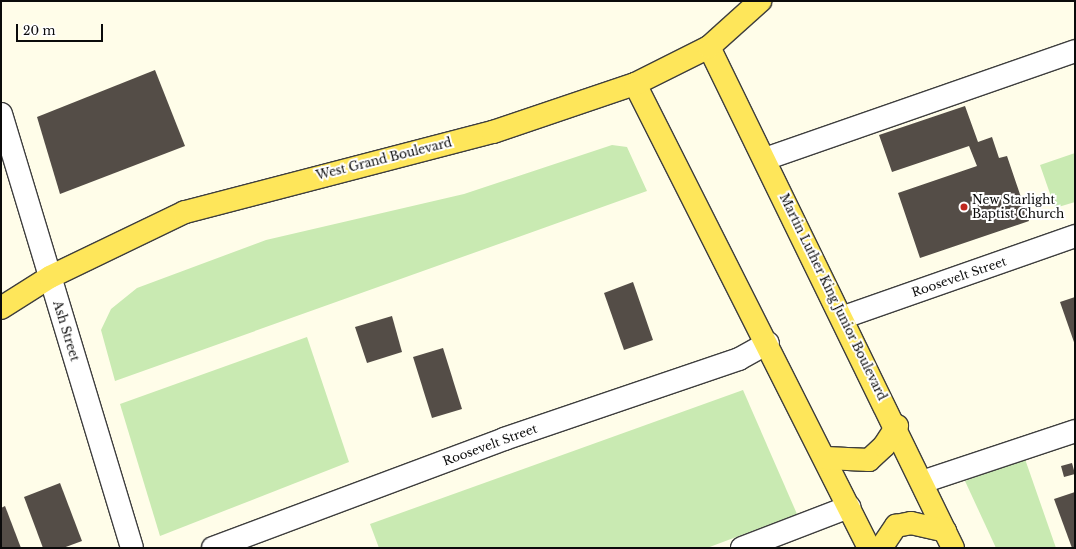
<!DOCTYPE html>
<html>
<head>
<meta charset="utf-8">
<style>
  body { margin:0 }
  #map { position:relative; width:1076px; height:549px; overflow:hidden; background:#fffde9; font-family:"Libre Baskerville",serif }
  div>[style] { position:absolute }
  .green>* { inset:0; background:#c9eab2 }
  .building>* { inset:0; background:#544d47 }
  .roads { filter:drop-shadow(1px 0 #3e3e3e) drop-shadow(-1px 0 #3e3e3e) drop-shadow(0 1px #3e3e3e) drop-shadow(0 -1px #3e3e3e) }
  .minor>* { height:22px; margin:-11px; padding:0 11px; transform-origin:11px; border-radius:11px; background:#fff }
  .major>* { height:22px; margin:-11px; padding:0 11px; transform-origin:11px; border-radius:11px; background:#fee65a }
  .dots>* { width:11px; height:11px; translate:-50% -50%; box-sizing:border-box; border:2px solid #fff; border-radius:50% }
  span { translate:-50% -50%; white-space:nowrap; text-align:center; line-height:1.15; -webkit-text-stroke:4px #fff; paint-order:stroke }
  .street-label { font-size:12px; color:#0b0b0b }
  .poi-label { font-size:12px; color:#0b0b0b }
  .left { translate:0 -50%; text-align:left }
  .frame { position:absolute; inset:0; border:2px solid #0b0b0b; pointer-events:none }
  .scale { position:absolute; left:16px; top:24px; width:87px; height:18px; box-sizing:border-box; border:2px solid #0b0b0b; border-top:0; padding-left:5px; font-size:12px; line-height:14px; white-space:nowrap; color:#0b0b0b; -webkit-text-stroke:3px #fff; paint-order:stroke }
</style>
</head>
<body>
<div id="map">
  <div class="green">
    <div style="clip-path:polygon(612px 145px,627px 147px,647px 191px,115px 381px,101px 330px,111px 309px,137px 288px,266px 240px,464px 194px)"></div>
    <div style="clip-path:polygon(1075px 153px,1075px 202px,1055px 208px,1040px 165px)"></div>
    <div style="clip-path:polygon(307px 337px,349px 462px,160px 536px,120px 404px)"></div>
    <div style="clip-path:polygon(743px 390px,797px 514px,707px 548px,379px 548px,370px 524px)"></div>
    <div style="clip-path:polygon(1025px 459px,1056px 548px,996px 548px,965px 481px)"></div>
  </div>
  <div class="building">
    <div style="clip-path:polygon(155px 70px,185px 146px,60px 194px,37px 117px)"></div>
    <div style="clip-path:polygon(965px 106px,978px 142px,992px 137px,999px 158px,1007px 156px,1029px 221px,920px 258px,898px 193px,977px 166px,969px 146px,892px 172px,879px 135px)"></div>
    <div style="clip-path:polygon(633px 282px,653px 340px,624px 350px,604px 293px)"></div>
    <div style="clip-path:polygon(1075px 297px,1075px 345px,1060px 302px)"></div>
    <div style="clip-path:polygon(392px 316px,402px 352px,367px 363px,355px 327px)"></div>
    <div style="clip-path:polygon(443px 348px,462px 409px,432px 418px,413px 357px)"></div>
    <div style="clip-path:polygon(1072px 463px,1075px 474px,1064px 477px,1061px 466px)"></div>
    <div style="clip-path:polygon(60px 483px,82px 541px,63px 548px,43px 548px,24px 497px)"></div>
    <div style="clip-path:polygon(1075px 492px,1075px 548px,1072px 548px,1054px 499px)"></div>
    <div style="clip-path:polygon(5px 506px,21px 548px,1px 548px,1px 508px)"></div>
  </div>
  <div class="roads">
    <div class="minor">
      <div style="left:1px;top:114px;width:453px;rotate:73.2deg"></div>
      <div style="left:765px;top:159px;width:328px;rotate:-19.2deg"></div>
      <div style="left:844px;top:317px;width:245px;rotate:-19.3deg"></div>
      <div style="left:922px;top:482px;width:161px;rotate:-18.4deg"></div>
      <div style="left:213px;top:548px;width:311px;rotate:-20.5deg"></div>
      <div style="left:504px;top:439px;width:248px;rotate:-18.8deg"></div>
      <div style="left:739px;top:359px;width:33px;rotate:-29deg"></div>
      <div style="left:742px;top:548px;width:115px;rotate:-21deg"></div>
    </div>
    <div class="major">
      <div style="left:709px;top:47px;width:557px;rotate:64.03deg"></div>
      <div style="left:635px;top:84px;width:520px;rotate:63.24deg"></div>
      <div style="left:1px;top:308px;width:58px;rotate:-32.3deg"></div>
      <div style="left:50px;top:277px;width:150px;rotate:-25.7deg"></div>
      <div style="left:185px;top:212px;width:318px;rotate:-14.6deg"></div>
      <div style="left:493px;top:132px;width:150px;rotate:-18.7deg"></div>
      <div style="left:635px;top:84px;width:83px;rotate:-26.6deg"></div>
      <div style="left:709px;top:47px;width:69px;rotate:-42deg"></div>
      <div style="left:826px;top:458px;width:43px;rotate:2.7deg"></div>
      <div style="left:869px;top:460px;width:21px;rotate:-43deg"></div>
      <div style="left:884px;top:446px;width:24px;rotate:-57deg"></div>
      <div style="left:881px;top:548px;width:27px;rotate:-56deg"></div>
      <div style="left:896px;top:526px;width:15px;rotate:-11deg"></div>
      <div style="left:911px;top:523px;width:35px;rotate:13deg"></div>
    </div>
  </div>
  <div class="dots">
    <div style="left:964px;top:207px;background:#bf281f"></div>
  </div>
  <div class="street-label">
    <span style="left:384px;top:159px;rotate:-14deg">West Grand Boulevard</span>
    <span style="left:959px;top:277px;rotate:-19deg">Roosevelt Street</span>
    <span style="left:833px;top:297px;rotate:64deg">Martin Luther King Junior Boulevard</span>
    <span style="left:66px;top:331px;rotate:73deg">Ash Street</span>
    <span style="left:490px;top:445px;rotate:-20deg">Roosevelt Street</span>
  </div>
  <div class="poi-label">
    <span class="left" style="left:972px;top:207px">New Starlight<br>Baptist Church</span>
  </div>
  <div class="frame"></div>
  <div class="scale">20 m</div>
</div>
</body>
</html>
